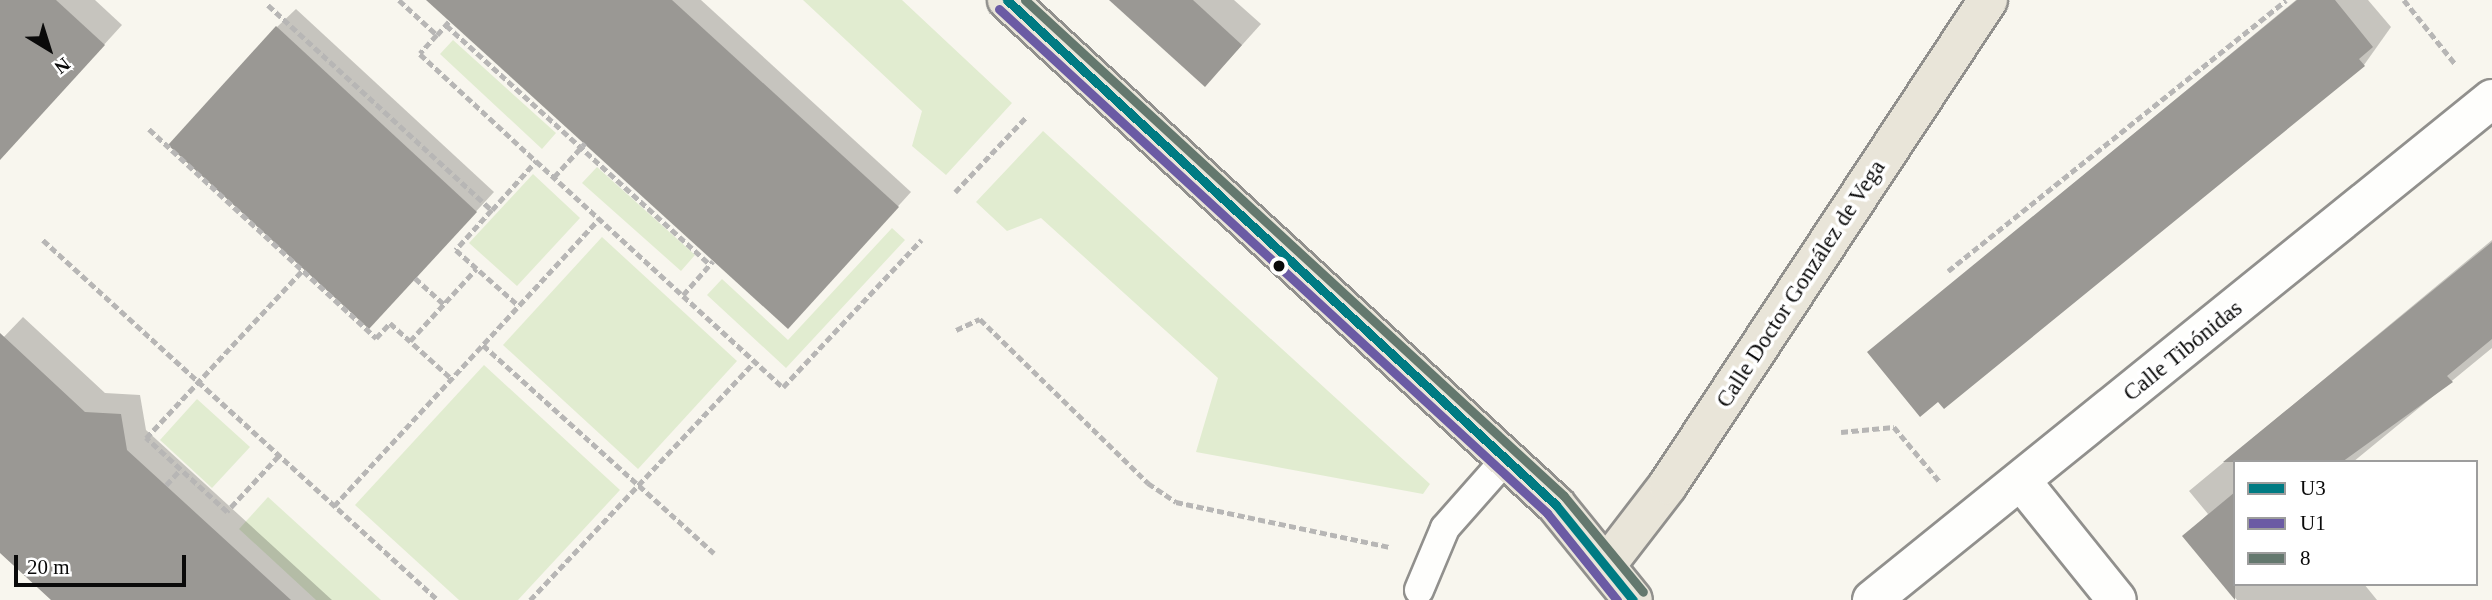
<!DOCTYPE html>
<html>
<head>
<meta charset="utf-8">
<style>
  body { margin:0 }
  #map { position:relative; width:2492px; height:600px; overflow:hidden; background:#f8f6ee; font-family:"Times New Roman",serif }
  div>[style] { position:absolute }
  .green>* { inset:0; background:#e1ecd0 }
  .shadow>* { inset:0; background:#0003 }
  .building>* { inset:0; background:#9a9894 }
  .path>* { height:4.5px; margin-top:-2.25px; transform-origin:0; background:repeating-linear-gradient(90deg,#b7b6b5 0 7px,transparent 0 10.5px) }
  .roads { filter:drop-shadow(2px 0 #91908d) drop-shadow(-2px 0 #91908d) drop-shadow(0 2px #91908d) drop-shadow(0 -2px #91908d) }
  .service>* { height:28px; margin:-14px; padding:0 14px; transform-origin:14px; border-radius:14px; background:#fefefc }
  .tertiary>* { height:38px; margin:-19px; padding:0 19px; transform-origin:19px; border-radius:19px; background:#fefefc }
  .primary>* { height:38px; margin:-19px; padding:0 19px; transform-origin:19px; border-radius:19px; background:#e9e5d9 }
  .bus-1>* { height:9px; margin:-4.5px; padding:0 4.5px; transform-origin:4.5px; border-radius:4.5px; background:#007b83 }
  .bus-2>* { height:9px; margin:-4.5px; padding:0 4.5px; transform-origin:4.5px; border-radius:4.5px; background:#6b5ba4 }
  .bus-3>* { height:9px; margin:-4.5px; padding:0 4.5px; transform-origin:4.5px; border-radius:4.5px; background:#64786e }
  .dots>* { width:19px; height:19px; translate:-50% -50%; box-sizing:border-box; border:4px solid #fff; border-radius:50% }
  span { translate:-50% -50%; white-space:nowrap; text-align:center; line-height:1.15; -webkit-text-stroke:7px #fff; paint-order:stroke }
  .street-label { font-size:23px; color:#0a0a0a }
  .legend { position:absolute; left:2233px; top:460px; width:245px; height:126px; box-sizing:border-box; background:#fff; border:2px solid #9d9d9d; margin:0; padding:9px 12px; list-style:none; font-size:21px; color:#0a0a0a }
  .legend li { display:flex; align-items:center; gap:14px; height:35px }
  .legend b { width:35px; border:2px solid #9d9d9d }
  .north { position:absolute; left:14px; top:14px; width:70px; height:70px; -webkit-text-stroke:5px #fff; paint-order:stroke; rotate:142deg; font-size:19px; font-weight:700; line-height:28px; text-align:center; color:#0a0a0a }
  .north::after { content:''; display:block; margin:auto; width:24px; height:32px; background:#0a0a0a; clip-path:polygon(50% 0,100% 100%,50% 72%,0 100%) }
  .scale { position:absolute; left:14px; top:555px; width:172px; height:32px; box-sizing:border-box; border:4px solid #0a0a0a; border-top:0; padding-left:9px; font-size:21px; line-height:24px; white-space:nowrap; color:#0a0a0a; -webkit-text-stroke:5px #fff; paint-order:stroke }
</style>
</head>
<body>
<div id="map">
  <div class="green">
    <div style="clip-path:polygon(803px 0,902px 0,1012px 103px,946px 175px,912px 146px,922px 111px)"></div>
    <div style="clip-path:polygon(453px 40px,556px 133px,542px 149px,440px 54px)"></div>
    <div style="clip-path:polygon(1043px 131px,1430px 484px,1423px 494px,1196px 452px,1218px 378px,1041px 218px,1007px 231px,976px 202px)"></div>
    <div style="clip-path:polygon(597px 167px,695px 255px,681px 271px,582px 183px)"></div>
    <div style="clip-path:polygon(533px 174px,580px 218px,517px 286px,469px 243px)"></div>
    <div style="clip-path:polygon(892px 228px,905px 240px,786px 368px,707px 295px,722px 279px,788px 340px)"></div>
    <div style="clip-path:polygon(602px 237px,737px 361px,638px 469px,503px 345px)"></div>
    <div style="clip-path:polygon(484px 365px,620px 490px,518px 600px,459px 600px,355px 505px)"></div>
    <div style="clip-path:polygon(197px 399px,250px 447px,212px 488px,160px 440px)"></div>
    <div style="clip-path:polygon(268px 497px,381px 600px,316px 600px,239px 529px)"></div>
  </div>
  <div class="shadow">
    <div style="clip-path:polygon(0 0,95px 0,122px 25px,0 159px)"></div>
    <div style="clip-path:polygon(429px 0,701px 0,911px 192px,801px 313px)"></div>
    <div style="clip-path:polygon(1112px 0,1234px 0,1261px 24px,1224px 65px)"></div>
    <div style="clip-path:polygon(2296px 0,2368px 0,2391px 27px,2364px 65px,1869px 352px)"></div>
    <div style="clip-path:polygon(296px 9px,494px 192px,387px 308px,277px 27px)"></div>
    <div style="clip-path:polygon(2492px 240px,2492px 348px,2353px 462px,2235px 462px,2235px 584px,2364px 584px,2377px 600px,2237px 600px,2185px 536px,2208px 514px,2189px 491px)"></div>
    <div style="clip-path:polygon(23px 317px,105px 393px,140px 395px,146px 430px,332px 600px,54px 600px,0 550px,0 341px)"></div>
  </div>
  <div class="building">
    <div style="clip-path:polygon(0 0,56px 0,105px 45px,0 160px)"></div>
    <div style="clip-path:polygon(426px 0,672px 0,899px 207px,788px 329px)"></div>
    <div style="clip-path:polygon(1109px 0,1193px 0,1242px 45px,1205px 87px)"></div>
    <div style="clip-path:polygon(2297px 0,2335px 0,2373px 47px,2359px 59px,2365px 66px,1944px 409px,1938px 402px,1920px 417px,1867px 352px)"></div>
    <div style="clip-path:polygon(276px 26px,477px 212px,369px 329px,168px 145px)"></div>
    <div style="clip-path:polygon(2492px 242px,2492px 339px,2447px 376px,2453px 382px,2342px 462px,2223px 462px)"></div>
    <div style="clip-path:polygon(0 333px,85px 412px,121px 414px,127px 450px,291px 600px,51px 600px,0 553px)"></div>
    <div style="clip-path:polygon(2235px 492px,2235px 600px,2182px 536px)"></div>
  </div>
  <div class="path">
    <div style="left:399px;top:0;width:52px;rotate:42.6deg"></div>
    <div style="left:437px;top:35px;width:25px;rotate:132deg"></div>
    <div style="left:420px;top:54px;width:158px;rotate:42.7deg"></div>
    <div style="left:2404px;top:0;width:83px;rotate:51.3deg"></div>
    <div style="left:268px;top:5px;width:304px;rotate:42.5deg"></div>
    <div style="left:492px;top:210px;width:54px;rotate:132deg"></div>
    <div style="left:456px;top:250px;width:84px;rotate:41.6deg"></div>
    <div style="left:446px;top:25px;width:356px;rotate:42.2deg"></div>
    <div style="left:437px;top:35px;width:18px;rotate:-49deg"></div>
    <div style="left:149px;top:129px;width:309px;rotate:42.6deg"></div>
    <div style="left:376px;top:338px;width:21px;rotate:-47deg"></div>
    <div style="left:390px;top:323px;width:84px;rotate:42.1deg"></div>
    <div style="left:554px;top:177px;width:46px;rotate:-47.6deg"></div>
    <div style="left:955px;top:192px;width:105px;rotate:-46.5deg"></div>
    <div style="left:492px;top:210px;width:66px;rotate:-48.1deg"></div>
    <div style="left:536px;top:161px;width:335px;rotate:42.5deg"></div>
    <div style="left:783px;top:387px;width:202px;rotate:-46.8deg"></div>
    <div style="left:43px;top:240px;width:534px;rotate:42.35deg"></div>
    <div style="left:1948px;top:271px;width:433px;rotate:-38.7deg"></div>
    <div style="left:415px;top:278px;width:39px;rotate:42deg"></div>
    <div style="left:683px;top:295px;width:45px;rotate:-48.6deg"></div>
    <div style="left:956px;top:330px;width:26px;rotate:-25deg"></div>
    <div style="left:980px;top:319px;width:235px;rotate:44.3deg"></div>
    <div style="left:1148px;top:483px;width:34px;rotate:34deg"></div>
    <div style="left:1176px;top:502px;width:219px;rotate:11.9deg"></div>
    <div style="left:410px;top:341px;width:98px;rotate:-47.5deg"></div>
    <div style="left:483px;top:345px;width:311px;rotate:42deg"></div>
    <div style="left:1841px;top:432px;width:53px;rotate:-5.4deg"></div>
    <div style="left:1894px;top:427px;width:72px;rotate:50.1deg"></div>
    <div style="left:279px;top:456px;width:76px;rotate:132.9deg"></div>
    <div style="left:227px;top:512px;width:110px;rotate:-137.6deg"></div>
    <div style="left:146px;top:438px;width:229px;rotate:-47deg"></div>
    <div style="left:166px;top:485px;width:21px;rotate:-47deg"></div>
    <div style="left:334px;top:506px;width:391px;rotate:-47.3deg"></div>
    <div style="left:530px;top:600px;width:328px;rotate:-46.7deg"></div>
  </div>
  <div class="roads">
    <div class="service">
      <div style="left:1419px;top:590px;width:67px;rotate:-67.2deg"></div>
      <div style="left:1445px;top:528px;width:92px;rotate:-48.5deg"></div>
    </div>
    <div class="tertiary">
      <div style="left:2022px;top:482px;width:151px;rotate:51.2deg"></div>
      <div style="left:1872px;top:600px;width:797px;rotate:-38.94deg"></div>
    </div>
    <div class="primary">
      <div style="left:1007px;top:0;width:746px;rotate:42.61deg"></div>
      <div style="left:1556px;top:505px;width:122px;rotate:51deg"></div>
      <div style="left:1608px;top:563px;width:98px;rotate:-52.4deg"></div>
      <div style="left:1668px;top:485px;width:581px;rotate:-56.58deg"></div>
    </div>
  </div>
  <div class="bus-1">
    <div style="left:1007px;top:0;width:746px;rotate:42.61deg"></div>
    <div style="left:1556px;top:505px;width:122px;rotate:51deg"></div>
  </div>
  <div class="bus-2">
    <div style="left:999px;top:9px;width:745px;rotate:42.6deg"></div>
    <div style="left:1547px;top:513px;width:112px;rotate:51.2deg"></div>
  </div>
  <div class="bus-3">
    <div style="left:1025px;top:0;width:732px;rotate:42.62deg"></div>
    <div style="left:1564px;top:496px;width:124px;rotate:50.5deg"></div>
  </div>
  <div class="dots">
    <div style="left:1279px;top:266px;background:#0a0a0a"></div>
  </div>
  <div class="street-label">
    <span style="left:1801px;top:284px;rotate:-57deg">Calle Doctor González de Vega</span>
    <span style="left:2183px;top:351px;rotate:-39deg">Calle Tibónidas</span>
  </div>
  <ul class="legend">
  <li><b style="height:9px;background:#007b83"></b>U3</li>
  <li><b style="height:9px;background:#6b5ba4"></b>U1</li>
  <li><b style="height:9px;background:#64786e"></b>8</li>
  </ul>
  <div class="north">N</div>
  <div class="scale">20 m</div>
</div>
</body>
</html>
